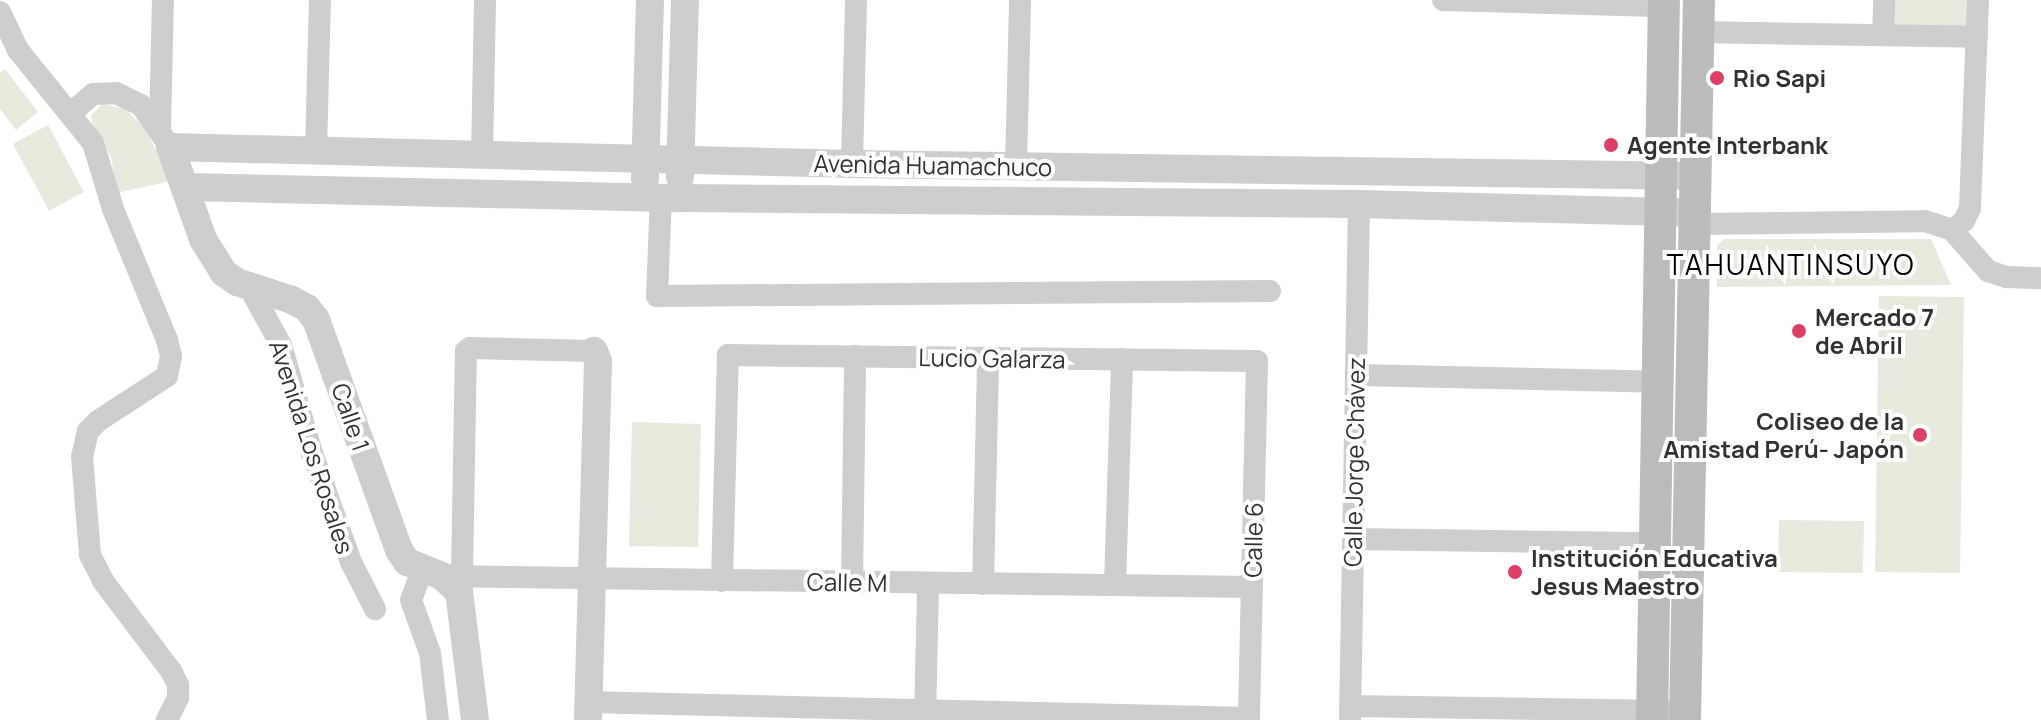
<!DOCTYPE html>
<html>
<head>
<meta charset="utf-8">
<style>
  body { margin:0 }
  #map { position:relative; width:2041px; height:720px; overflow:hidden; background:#fff; font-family:Manrope,sans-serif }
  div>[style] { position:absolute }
  .green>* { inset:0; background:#e6eadd }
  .minor>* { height:22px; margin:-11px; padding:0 11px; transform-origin:11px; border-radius:11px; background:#cecece }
  .tertiary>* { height:28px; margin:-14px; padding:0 14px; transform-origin:14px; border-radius:14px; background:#cecece }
  .secondary>* { height:32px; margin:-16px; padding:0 16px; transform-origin:16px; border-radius:16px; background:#bbb }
  .dots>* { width:22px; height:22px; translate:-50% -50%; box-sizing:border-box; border:4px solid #fff; border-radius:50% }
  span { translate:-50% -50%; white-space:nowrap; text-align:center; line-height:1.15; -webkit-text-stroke:8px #fff; paint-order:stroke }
  .poi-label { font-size:24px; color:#313131; font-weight:700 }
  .left { translate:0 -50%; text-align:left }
  .right { translate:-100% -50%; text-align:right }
  .street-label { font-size:24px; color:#313131 }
  .quarter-label { font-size:28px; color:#000; letter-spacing:2px }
</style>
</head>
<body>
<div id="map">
  <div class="green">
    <div style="clip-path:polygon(1889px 0,1972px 0,1971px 30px,1888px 29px)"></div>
    <div style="clip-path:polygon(5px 69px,38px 112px,16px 130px,0 109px,0 73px)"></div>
    <div style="clip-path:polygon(102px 104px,125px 109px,145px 128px,171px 181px,117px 193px,111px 157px,92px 124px,91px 116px)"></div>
    <div style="clip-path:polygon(48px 125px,84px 192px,49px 211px,13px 144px)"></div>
    <div style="clip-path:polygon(1724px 239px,1931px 239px,1951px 285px,1717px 287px,1717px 246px)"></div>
    <div style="clip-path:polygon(1879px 296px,1964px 297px,1960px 573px,1875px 572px)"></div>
    <div style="clip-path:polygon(632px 422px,701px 424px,698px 547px,629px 546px)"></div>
    <div style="clip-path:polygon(1779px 520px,1864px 521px,1863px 573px,1778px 572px)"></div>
  </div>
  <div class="minor">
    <div style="left:1443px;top:0;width:221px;rotate:1.6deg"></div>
    <div style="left:0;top:12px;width:42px;rotate:64.7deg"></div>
    <div style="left:18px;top:50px;width:119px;rotate:51.1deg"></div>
    <div style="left:93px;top:143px;width:69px;rotate:73.1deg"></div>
    <div style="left:113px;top:209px;width:142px;rotate:67.6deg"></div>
    <div style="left:167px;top:340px;width:16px;rotate:76deg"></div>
    <div style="left:171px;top:356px;width:20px;rotate:101deg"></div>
    <div style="left:167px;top:376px;width:82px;rotate:146.9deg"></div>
    <div style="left:98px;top:421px;width:14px;rotate:135deg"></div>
    <div style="left:88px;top:431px;width:26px;rotate:103deg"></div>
    <div style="left:82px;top:456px;width:99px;rotate:85.4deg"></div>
    <div style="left:90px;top:555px;width:29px;rotate:63deg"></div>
    <div style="left:103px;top:581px;width:113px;rotate:52.9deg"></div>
    <div style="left:171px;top:671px;width:16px;rotate:63deg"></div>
    <div style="left:178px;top:685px;width:13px;rotate:90deg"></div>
    <div style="left:178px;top:698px;width:25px;rotate:117deg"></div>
    <div style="left:1699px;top:32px;width:278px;rotate:1deg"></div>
    <div style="left:1883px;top:35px;width:35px;rotate:-88deg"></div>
    <div style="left:71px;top:113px;width:29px;rotate:-41deg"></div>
    <div style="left:93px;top:94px;width:23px;rotate:-2deg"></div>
    <div style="left:116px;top:93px;width:28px;rotate:26deg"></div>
    <div style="left:141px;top:105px;width:51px;rotate:55.4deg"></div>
    <div style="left:160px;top:129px;width:129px;rotate:-88.7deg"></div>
    <div style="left:316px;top:151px;width:151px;rotate:-88.5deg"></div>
    <div style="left:482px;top:157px;width:157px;rotate:-88.9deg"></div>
    <div style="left:852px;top:164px;width:164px;rotate:-88.6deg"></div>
    <div style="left:1016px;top:167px;width:167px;rotate:-88.6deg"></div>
    <div style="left:661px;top:196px;width:100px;rotate:92.3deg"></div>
    <div style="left:657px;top:296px;width:613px;rotate:-0.47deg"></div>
    <div style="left:1695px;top:224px;width:230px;rotate:-0.7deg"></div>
    <div style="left:1925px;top:221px;width:28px;rotate:18deg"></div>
    <div style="left:1952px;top:230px;width:55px;rotate:48.7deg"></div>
    <div style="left:1988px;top:271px;width:20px;rotate:18deg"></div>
    <div style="left:2007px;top:277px;width:34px;rotate:2deg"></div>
    <div style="left:1952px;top:230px;width:15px;rotate:-37deg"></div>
    <div style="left:1964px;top:221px;width:14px;rotate:-65deg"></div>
    <div style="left:1970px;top:208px;width:208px;rotate:-87.8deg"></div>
    <div style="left:248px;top:285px;width:68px;rotate:61.2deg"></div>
    <div style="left:281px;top:345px;width:112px;rotate:74deg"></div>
    <div style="left:312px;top:453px;width:116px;rotate:70.3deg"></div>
    <div style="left:351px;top:562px;width:53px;rotate:62.9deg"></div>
    <div style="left:1356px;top:375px;width:302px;rotate:1.3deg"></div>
    <div style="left:1353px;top:539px;width:303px;rotate:0.8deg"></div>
    <div style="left:422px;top:570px;width:32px;rotate:110deg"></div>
    <div style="left:411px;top:600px;width:56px;rotate:70.3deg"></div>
    <div style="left:430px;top:653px;width:67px;rotate:83.2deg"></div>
    <div style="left:462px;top:575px;width:224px;rotate:-89deg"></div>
    <div style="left:466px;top:351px;width:5px;rotate:-37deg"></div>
    <div style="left:470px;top:348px;width:124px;rotate:1.4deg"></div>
    <div style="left:442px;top:576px;width:810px;rotate:0.78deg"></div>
    <div style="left:722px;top:581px;width:226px;rotate:-88.5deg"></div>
    <div style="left:728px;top:355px;width:529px;rotate:0.65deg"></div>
    <div style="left:1257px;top:361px;width:359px;rotate:91.3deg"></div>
    <div style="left:852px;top:582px;width:226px;rotate:-89.2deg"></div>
    <div style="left:983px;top:584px;width:226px;rotate:-88.7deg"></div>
    <div style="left:1115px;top:585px;width:226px;rotate:-88.2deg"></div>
    <div style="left:588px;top:702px;width:661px;rotate:1.39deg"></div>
    <div style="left:1350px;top:706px;width:315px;rotate:0.9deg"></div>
    <div style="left:925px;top:720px;width:137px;rotate:-88.7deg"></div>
    <div style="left:1350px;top:720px;width:516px;rotate:-89deg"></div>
  </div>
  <div class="tertiary">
    <div style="left:680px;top:177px;width:177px;rotate:-88.4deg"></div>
    <div style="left:645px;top:179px;width:179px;rotate:-88.4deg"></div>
    <div style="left:185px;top:187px;width:494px;rotate:1.3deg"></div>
    <div style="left:679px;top:198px;width:680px;rotate:0.51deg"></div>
    <div style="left:1359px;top:204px;width:336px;rotate:1.5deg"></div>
    <div style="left:475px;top:720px;width:129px;rotate:-97.1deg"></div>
    <div style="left:459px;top:592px;width:23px;rotate:-137deg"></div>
    <div style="left:442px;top:576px;width:38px;rotate:-158deg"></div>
    <div style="left:407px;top:562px;width:14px;rotate:-124deg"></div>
    <div style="left:399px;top:550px;width:245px;rotate:-109.8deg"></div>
    <div style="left:316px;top:320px;width:15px;rotate:-127deg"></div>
    <div style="left:307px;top:308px;width:17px;rotate:-152deg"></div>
    <div style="left:292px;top:300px;width:58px;rotate:-161.9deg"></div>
    <div style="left:237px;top:282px;width:16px;rotate:-145deg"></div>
    <div style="left:224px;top:273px;width:40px;rotate:-122deg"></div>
    <div style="left:203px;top:239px;width:98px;rotate:-109.7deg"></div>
    <div style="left:170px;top:147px;width:682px;rotate:1.43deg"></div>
    <div style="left:852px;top:164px;width:844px;rotate:0.81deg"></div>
    <div style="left:588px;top:720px;width:359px;rotate:-88.4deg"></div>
    <div style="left:598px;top:361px;width:11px;rotate:-112deg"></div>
  </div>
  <div class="secondary">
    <div style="left:1652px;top:720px;width:720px;rotate:-89.05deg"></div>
    <div style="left:1685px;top:720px;width:720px;rotate:-88.89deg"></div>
  </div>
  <div class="dots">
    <div style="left:1717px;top:78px;background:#dc3f68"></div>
    <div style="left:1611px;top:145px;background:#dc3f68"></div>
    <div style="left:1799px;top:331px;background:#dc3f68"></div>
    <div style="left:1920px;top:435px;background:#dc3f68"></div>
    <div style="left:1515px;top:572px;background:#dc3f68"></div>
  </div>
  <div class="poi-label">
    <span class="left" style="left:1733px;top:78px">Rio Sapi</span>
    <span class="left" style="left:1627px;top:145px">Agente Interbank</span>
    <span class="left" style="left:1815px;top:331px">Mercado 7<br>de Abril</span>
    <span class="right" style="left:1904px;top:435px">Coliseo de la<br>Amistad Perú- Japón</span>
    <span class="left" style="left:1531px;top:572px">Institución Educativa<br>Jesus Maestro</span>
  </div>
  <div class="street-label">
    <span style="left:933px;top:165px;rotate:1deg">Avenida Huamachuco</span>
    <span style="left:992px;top:358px;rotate:1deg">Lucio Galarza</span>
    <span style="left:351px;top:417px;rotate:71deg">Calle 1</span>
    <span style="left:312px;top:447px;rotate:72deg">Avenida Los Rosales</span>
    <span style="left:1354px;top:462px;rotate:-89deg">Calle Jorge Chávez</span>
    <span style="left:1253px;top:540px;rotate:-89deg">Calle 6</span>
    <span style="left:847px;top:582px;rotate:1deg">Calle M</span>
  </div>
  <div class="quarter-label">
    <span style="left:1791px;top:264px">TAHUANTINSUYO</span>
  </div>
</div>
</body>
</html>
